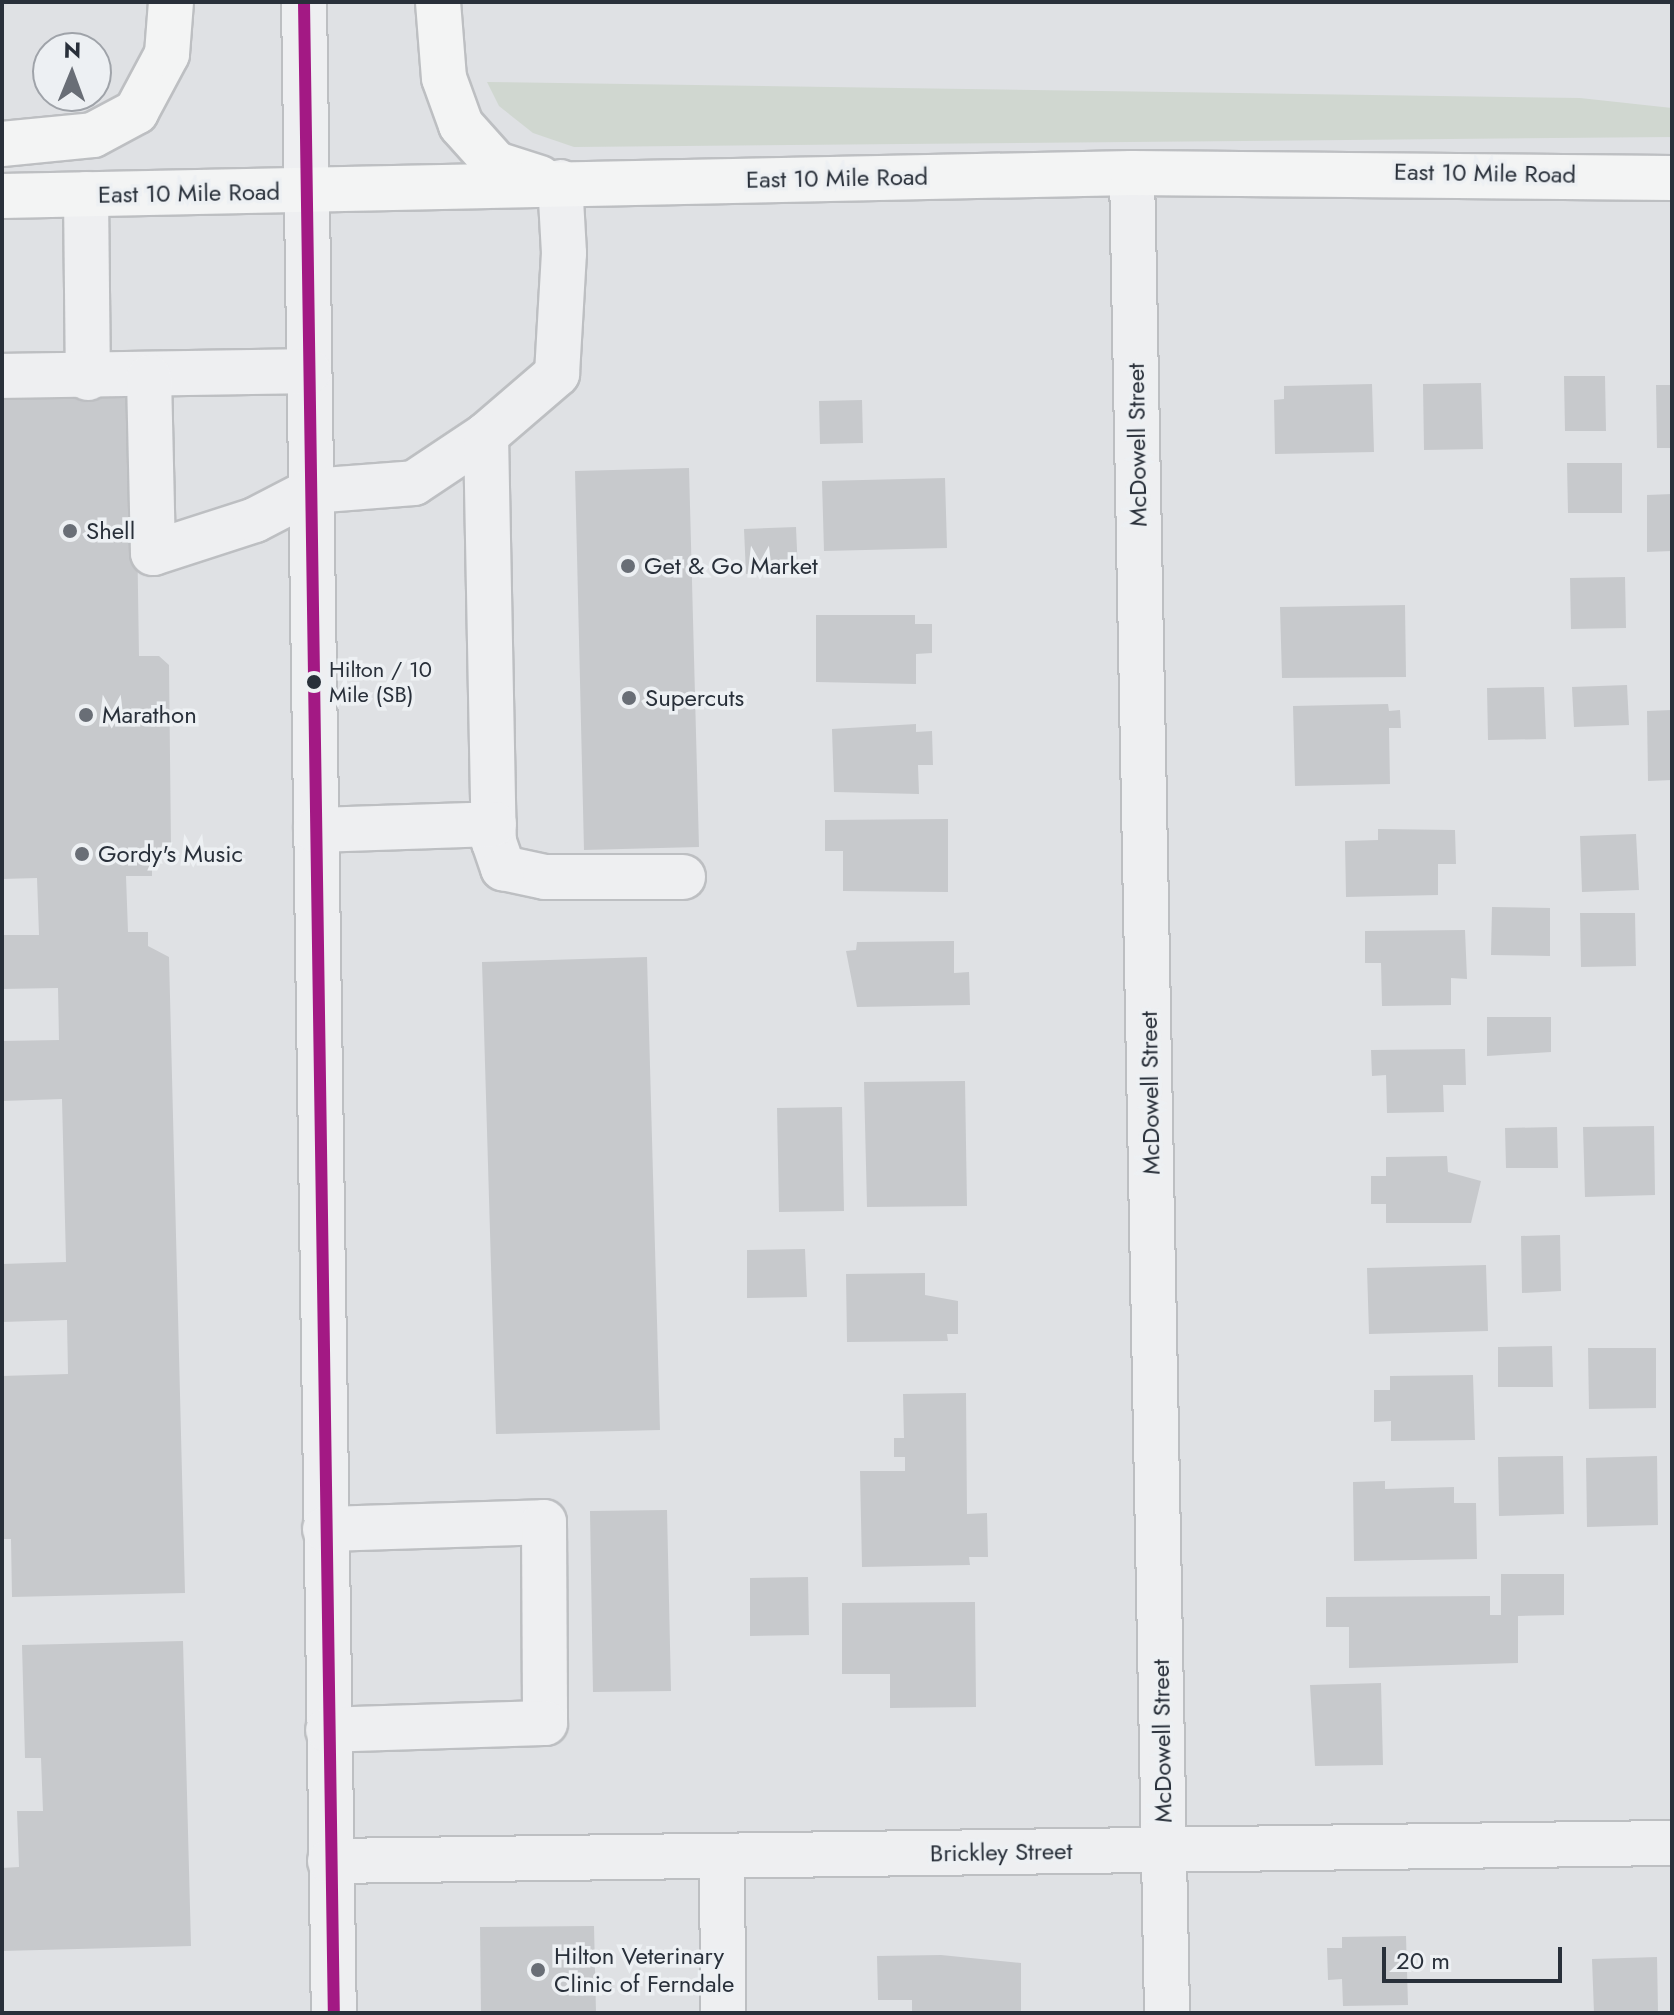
<!DOCTYPE html>
<html>
<head>
<meta charset="utf-8">
<style>
  body { margin:0 }
  #map { position:relative; width:1674px; height:2015px; overflow:hidden; background:#dfe1e4; font-family:Jost,sans-serif }
  div>[style] { position:absolute }
  .green>* { inset:0; background:#d0d7d0 }
  .building>* { inset:0; background:#c7c9cc }
  .roads { filter:drop-shadow(2px 0 #bdbfc2) drop-shadow(-2px 0 #bdbfc2) drop-shadow(0 2px #bdbfc2) drop-shadow(0 -2px #bdbfc2) }
  .minor>* { height:44px; margin:-22px; padding:0 22px; transform-origin:22px; border-radius:22px; background:#eeeff1 }
  .major>* { height:44px; margin:-22px; padding:0 22px; transform-origin:22px; border-radius:22px; background:#f3f4f4 }
  .bus-1>* { height:12px; margin:-6px; padding:0 6px; transform-origin:6px; border-radius:6px; background:#a31984 }
  .dots>* { width:22px; height:22px; translate:-50% -50%; box-sizing:border-box; border:4px solid #edf0f3; border-radius:50% }
  span { translate:-50% -50%; white-space:nowrap; text-align:center; line-height:1.15; -webkit-text-stroke:7px #edf0f3; paint-order:stroke }
  .bus-label { font-size:22px; color:#29303a }
  .left { translate:0 -50%; text-align:left }
  .street-label { font-size:24px; color:#29303a }
  .poi-label { font-size:24px; color:#29303a }
  .frame { position:absolute; inset:0; border:4px solid #29303a; pointer-events:none }
  .north { position:absolute; left:32px; top:32px; width:80px; height:80px; box-sizing:border-box; background:#edf0f3; border:2px solid #9fa3a9; border-radius:50%; rotate:1deg; font-size:22px; font-weight:700; line-height:32px; text-align:center; color:#29303a }
  .north::after { content:''; display:block; margin:auto; width:28px; height:36px; background:#696e76; clip-path:polygon(50% 0,100% 100%,50% 72%,0 100%) }
  .scale { position:absolute; left:1382px; top:1947px; width:180px; height:36px; box-sizing:border-box; border:4px solid #29303a; border-top:0; padding-left:10px; font-size:24px; line-height:28px; white-space:nowrap; color:#29303a; -webkit-text-stroke:6px #edf0f3; paint-order:stroke }
</style>
</head>
<body>
<div id="map">
  <div class="green">
    <div style="clip-path:polygon(487px 82px,1580px 98px,1672px 108px,1672px 137px,574px 147px,533px 133px,499px 106px)"></div>
  </div>
  <div class="building">
    <div style="clip-path:polygon(1564px 376px,1605px 376px,1606px 431px,1565px 431px)"></div>
    <div style="clip-path:polygon(1481px 383px,1483px 449px,1424px 450px,1423px 384px)"></div>
    <div style="clip-path:polygon(1372px 384px,1374px 452px,1275px 454px,1274px 400px,1284px 399px,1284px 386px)"></div>
    <div style="clip-path:polygon(1656px 385px,1672px 385px,1672px 448px,1657px 448px)"></div>
    <div style="clip-path:polygon(135px 394px,139px 656px,159px 656px,169px 665px,171px 847px,152px 862px,152px 876px,126px 876px,128px 932px,148px 932px,148px 946px,169px 957px,185px 1593px,12px 1597px,11px 1539px,2px 1539px,2px 1376px,68px 1374px,67px 1320px,2px 1322px,2px 1264px,66px 1262px,62px 1099px,2px 1101px,2px 1041px,59px 1040px,58px 988px,2px 989px,2px 935px,39px 935px,37px 878px,2px 879px,2px 397px)"></div>
    <div style="clip-path:polygon(862px 400px,863px 443px,820px 444px,819px 401px)"></div>
    <div style="clip-path:polygon(1567px 463px,1622px 463px,1622px 513px,1568px 513px)"></div>
    <div style="clip-path:polygon(689px 468px,699px 847px,584px 850px,575px 471px)"></div>
    <div style="clip-path:polygon(945px 478px,947px 548px,824px 551px,822px 481px)"></div>
    <div style="clip-path:polygon(1672px 494px,1672px 551px,1647px 552px,1647px 495px)"></div>
    <div style="clip-path:polygon(796px 527px,798px 573px,746px 574px,744px 529px)"></div>
    <div style="clip-path:polygon(1625px 577px,1626px 628px,1571px 629px,1570px 578px)"></div>
    <div style="clip-path:polygon(1405px 605px,1406px 677px,1282px 678px,1280px 607px)"></div>
    <div style="clip-path:polygon(816px 615px,915px 615px,915px 624px,932px 624px,932px 653px,916px 654px,916px 684px,816px 682px)"></div>
    <div style="clip-path:polygon(1627px 685px,1629px 725px,1574px 727px,1572px 687px)"></div>
    <div style="clip-path:polygon(1544px 687px,1546px 739px,1488px 740px,1487px 688px)"></div>
    <div style="clip-path:polygon(1388px 704px,1389px 711px,1400px 710px,1401px 728px,1389px 728px,1390px 784px,1295px 786px,1293px 706px)"></div>
    <div style="clip-path:polygon(1672px 710px,1672px 780px,1648px 781px,1647px 711px)"></div>
    <div style="clip-path:polygon(916px 724px,916px 732px,932px 731px,933px 765px,918px 765px,919px 794px,834px 792px,832px 729px)"></div>
    <div style="clip-path:polygon(948px 819px,948px 892px,843px 891px,843px 851px,825px 851px,825px 820px)"></div>
    <div style="clip-path:polygon(1378px 829px,1455px 830px,1456px 864px,1438px 864px,1438px 895px,1346px 897px,1345px 841px,1378px 840px)"></div>
    <div style="clip-path:polygon(1636px 834px,1639px 890px,1582px 892px,1580px 836px)"></div>
    <div style="clip-path:polygon(1492px 907px,1550px 908px,1550px 956px,1491px 955px)"></div>
    <div style="clip-path:polygon(1580px 913px,1635px 913px,1636px 966px,1581px 967px)"></div>
    <div style="clip-path:polygon(1465px 930px,1467px 979px,1451px 978px,1451px 1005px,1382px 1006px,1381px 963px,1365px 963px,1365px 931px)"></div>
    <div style="clip-path:polygon(954px 941px,954px 973px,969px 972px,970px 1005px,857px 1007px,846px 951px,856px 950px,857px 942px)"></div>
    <div style="clip-path:polygon(647px 957px,660px 1430px,496px 1434px,482px 962px)"></div>
    <div style="clip-path:polygon(1487px 1017px,1551px 1017px,1551px 1052px,1487px 1056px)"></div>
    <div style="clip-path:polygon(1465px 1049px,1466px 1085px,1443px 1085px,1444px 1112px,1387px 1113px,1386px 1075px,1372px 1076px,1371px 1050px)"></div>
    <div style="clip-path:polygon(965px 1081px,967px 1206px,867px 1207px,864px 1082px)"></div>
    <div style="clip-path:polygon(842px 1107px,844px 1211px,779px 1212px,777px 1108px)"></div>
    <div style="clip-path:polygon(1654px 1126px,1655px 1195px,1585px 1197px,1583px 1127px)"></div>
    <div style="clip-path:polygon(1557px 1127px,1558px 1168px,1506px 1168px,1505px 1128px)"></div>
    <div style="clip-path:polygon(1447px 1156px,1448px 1172px,1481px 1181px,1471px 1223px,1386px 1223px,1386px 1204px,1371px 1204px,1371px 1176px,1386px 1176px,1386px 1157px)"></div>
    <div style="clip-path:polygon(1560px 1235px,1561px 1291px,1522px 1293px,1521px 1236px)"></div>
    <div style="clip-path:polygon(805px 1249px,807px 1297px,747px 1298px,747px 1250px)"></div>
    <div style="clip-path:polygon(1486px 1265px,1488px 1331px,1369px 1334px,1367px 1268px)"></div>
    <div style="clip-path:polygon(925px 1273px,925px 1295px,958px 1301px,958px 1334px,947px 1334px,948px 1341px,847px 1342px,846px 1274px)"></div>
    <div style="clip-path:polygon(1552px 1346px,1553px 1387px,1498px 1387px,1498px 1347px)"></div>
    <div style="clip-path:polygon(1588px 1348px,1656px 1348px,1656px 1408px,1589px 1409px)"></div>
    <div style="clip-path:polygon(1473px 1375px,1475px 1440px,1391px 1441px,1391px 1421px,1374px 1422px,1374px 1390px,1390px 1390px,1390px 1376px)"></div>
    <div style="clip-path:polygon(966px 1393px,967px 1514px,987px 1513px,988px 1557px,969px 1557px,970px 1565px,862px 1567px,860px 1471px,905px 1471px,905px 1457px,894px 1457px,894px 1438px,904px 1438px,903px 1394px)"></div>
    <div style="clip-path:polygon(1563px 1456px,1564px 1514px,1499px 1516px,1498px 1457px)"></div>
    <div style="clip-path:polygon(1657px 1456px,1658px 1525px,1587px 1527px,1586px 1458px)"></div>
    <div style="clip-path:polygon(1385px 1481px,1385px 1489px,1454px 1487px,1454px 1503px,1476px 1503px,1477px 1559px,1354px 1561px,1353px 1482px)"></div>
    <div style="clip-path:polygon(667px 1510px,671px 1691px,593px 1692px,590px 1511px)"></div>
    <div style="clip-path:polygon(1501px 1574px,1564px 1574px,1564px 1615px,1518px 1616px,1518px 1663px,1349px 1668px,1349px 1627px,1326px 1627px,1326px 1597px,1490px 1596px,1490px 1615px,1501px 1615px)"></div>
    <div style="clip-path:polygon(808px 1577px,809px 1635px,750px 1636px,750px 1578px)"></div>
    <div style="clip-path:polygon(975px 1602px,976px 1707px,890px 1708px,890px 1674px,842px 1674px,842px 1603px)"></div>
    <div style="clip-path:polygon(183px 1641px,191px 1946px,2px 1951px,2px 1868px,19px 1867px,17px 1811px,43px 1811px,41px 1758px,25px 1758px,22px 1645px)"></div>
    <div style="clip-path:polygon(1381px 1683px,1383px 1765px,1315px 1766px,1310px 1685px)"></div>
    <div style="clip-path:polygon(594px 1926px,596px 2013px,481px 2013px,480px 1927px)"></div>
    <div style="clip-path:polygon(1406px 1936px,1408px 2005px,1343px 2006px,1342px 1979px,1328px 1980px,1327px 1948px,1342px 1948px,1342px 1937px)"></div>
    <div style="clip-path:polygon(941px 1955px,1021px 1963px,1021px 2013px,912px 2013px,912px 2000px,878px 2000px,877px 1956px)"></div>
    <div style="clip-path:polygon(1657px 1957px,1658px 2011px,1594px 2013px,1592px 1959px)"></div>
  </div>
  <div class="roads">
    <div class="minor">
      <div style="left:304px;top:2px;width:2011px;rotate:89.15deg"></div>
      <div style="left:1132px;top:173px;width:1840px;rotate:88.91deg"></div>
      <div style="left:86px;top:194px;width:184px;rotate:89.4deg"></div>
      <div style="left:2px;top:376px;width:307px;rotate:-0.9deg"></div>
      <div style="left:149px;top:377px;width:176px;rotate:88.7deg"></div>
      <div style="left:153px;top:553px;width:107px;rotate:-17.9deg"></div>
      <div style="left:255px;top:520px;width:63px;rotate:-27.4deg"></div>
      <div style="left:311px;top:491px;width:103px;rotate:-4.4deg"></div>
      <div style="left:414px;top:483px;width:87px;rotate:-33.7deg"></div>
      <div style="left:486px;top:435px;width:94px;rotate:-40.7deg"></div>
      <div style="left:557px;top:374px;width:121px;rotate:-86.7deg"></div>
      <div style="left:564px;top:253px;width:71px;rotate:-93.2deg"></div>
      <div style="left:486px;top:435px;width:407px;rotate:88.9deg"></div>
      <div style="left:494px;top:842px;width:28px;rotate:71deg"></div>
      <div style="left:503px;top:868px;width:43px;rotate:12.1deg"></div>
      <div style="left:545px;top:877px;width:138px"></div>
      <div style="left:316px;top:830px;width:178px;rotate:-1.9deg"></div>
      <div style="left:325px;top:1529px;width:219px;rotate:-1.8deg"></div>
      <div style="left:544px;top:1522px;width:201px;rotate:89.7deg"></div>
      <div style="left:545px;top:1723px;width:217px;rotate:178.2deg"></div>
      <div style="left:722px;top:1856px;width:157px;rotate:89.6deg"></div>
      <div style="left:330px;top:1861px;width:1342px;rotate:-0.77deg"></div>
    </div>
    <div class="major">
      <div style="left:438px;top:2px;width:76px;rotate:85.5deg"></div>
      <div style="left:444px;top:78px;width:50px;rotate:70.1deg"></div>
      <div style="left:461px;top:125px;width:52px;rotate:48.1deg"></div>
      <div style="left:496px;top:164px;width:46px;rotate:17.7deg"></div>
      <div style="left:2px;top:144px;width:91px;rotate:-5.6deg"></div>
      <div style="left:93px;top:135px;width:49px;rotate:-28.1deg"></div>
      <div style="left:136px;top:112px;width:66px;rotate:-61.9deg"></div>
      <div style="left:167px;top:54px;width:52px;rotate:-85.6deg"></div>
      <div style="left:2px;top:196px;width:1130px;rotate:-1.17deg"></div>
      <div style="left:1132px;top:173px;width:540px;rotate:0.53deg"></div>
    </div>
  </div>
  <div class="bus-1">
    <div style="left:304px;top:2px;width:2011px;rotate:89.15deg"></div>
  </div>
  <div class="dots">
    <div style="left:70px;top:531px;background:#696e76"></div>
    <div style="left:628px;top:566px;background:#696e76"></div>
    <div style="left:314px;top:682px;background:#29303a"></div>
    <div style="left:629px;top:698px;background:#696e76"></div>
    <div style="left:86px;top:715px;background:#696e76"></div>
    <div style="left:82px;top:854px;background:#696e76"></div>
    <div style="left:538px;top:1970px;background:#696e76"></div>
  </div>
  <div class="bus-label">
    <span class="left" style="left:329px;top:682px">Hilton / 10<br>Mile (SB)</span>
  </div>
  <div class="street-label">
    <span style="left:1485px;top:173px;rotate:1deg">East 10 Mile Road</span>
    <span style="left:837px;top:178px;rotate:-1deg">East 10 Mile Road</span>
    <span style="left:189px;top:193px;rotate:-1deg">East 10 Mile Road</span>
    <span style="left:1137px;top:445px;rotate:-91deg">McDowell Street</span>
    <span style="left:1150px;top:1093px;rotate:-91deg">McDowell Street</span>
    <span style="left:1162px;top:1741px;rotate:-91deg">McDowell Street</span>
    <span style="left:1001px;top:1852px;rotate:-1deg">Brickley Street</span>
  </div>
  <div class="poi-label">
    <span class="left" style="left:86px;top:531px">Shell</span>
    <span class="left" style="left:644px;top:566px">Get &amp; Go Market</span>
    <span class="left" style="left:645px;top:698px">Supercuts</span>
    <span class="left" style="left:102px;top:715px">Marathon</span>
    <span class="left" style="left:98px;top:854px">Gordy's Music</span>
    <span class="left" style="left:554px;top:1970px">Hilton Veterinary<br>Clinic of Ferndale</span>
  </div>
  <div class="frame"></div>
  <div class="north">N</div>
  <div class="scale">20 m</div>
</div>
</body>
</html>
